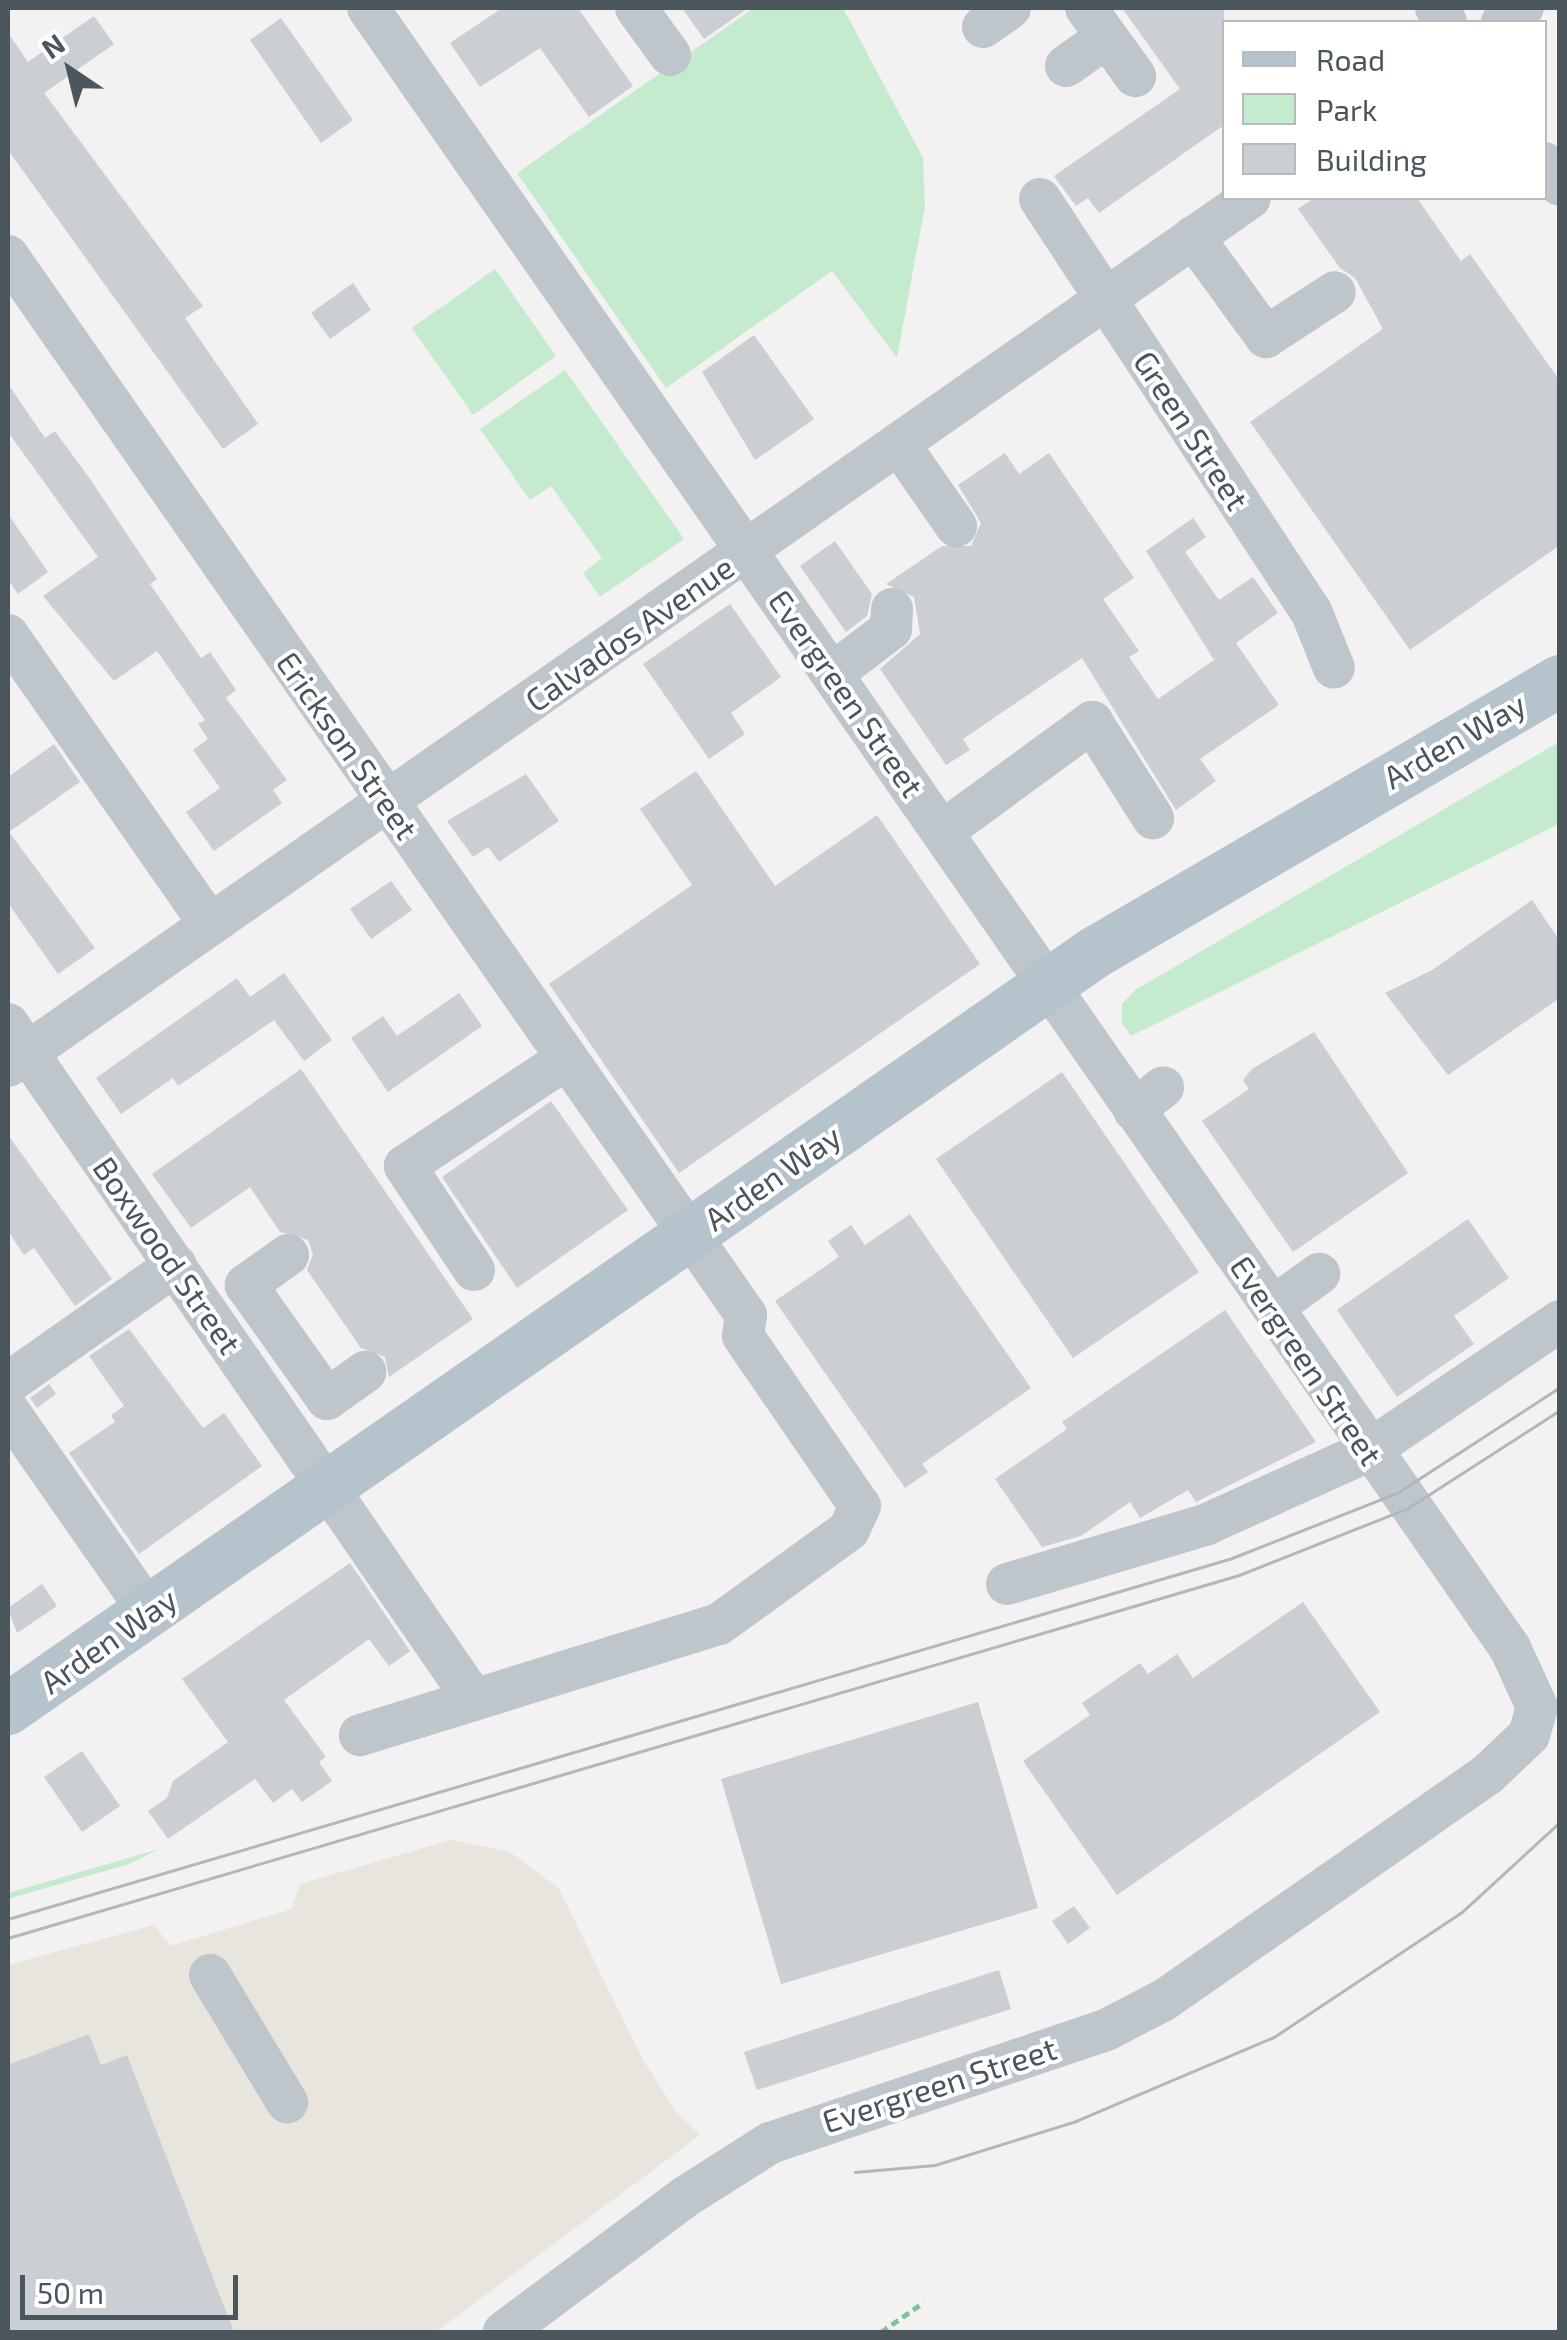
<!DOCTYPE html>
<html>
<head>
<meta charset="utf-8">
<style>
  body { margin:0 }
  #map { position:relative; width:1567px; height:2340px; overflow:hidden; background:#f3f1f1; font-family:"Exo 2",sans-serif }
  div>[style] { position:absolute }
  .commercial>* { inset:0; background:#e8e4de }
  .green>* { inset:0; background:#c5ebce }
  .building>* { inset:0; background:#cbced2 }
  .path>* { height:5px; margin-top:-2.5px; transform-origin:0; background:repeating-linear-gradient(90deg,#80c599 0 8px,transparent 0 13px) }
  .minor>* { height:42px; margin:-21px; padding:0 21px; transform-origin:21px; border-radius:21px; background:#bec6cb }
  .major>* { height:52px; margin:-26px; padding:0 26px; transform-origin:26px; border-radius:26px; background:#b4c3cc }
  .tram>* { height:2.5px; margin:-1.25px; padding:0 1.25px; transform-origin:1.25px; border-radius:1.25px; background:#b3b7ba }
  span { translate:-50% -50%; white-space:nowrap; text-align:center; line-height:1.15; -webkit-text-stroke:8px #fff; paint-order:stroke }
  .street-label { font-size:32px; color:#4a565c }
  .frame { position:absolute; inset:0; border:10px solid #4a565c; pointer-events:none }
  .legend { position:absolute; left:1222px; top:20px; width:325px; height:180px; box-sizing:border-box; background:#fff; border:2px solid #b7bbbe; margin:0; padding:12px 18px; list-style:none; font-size:30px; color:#4a565c }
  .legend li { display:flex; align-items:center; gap:20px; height:50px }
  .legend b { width:50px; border:2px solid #b7bbbe }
  .north { position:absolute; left:20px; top:20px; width:100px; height:100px; -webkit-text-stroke:8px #fff; paint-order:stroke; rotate:325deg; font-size:28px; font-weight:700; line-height:40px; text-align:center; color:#4a565c }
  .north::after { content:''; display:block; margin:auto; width:35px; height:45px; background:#4a565c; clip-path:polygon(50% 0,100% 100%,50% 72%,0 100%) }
  .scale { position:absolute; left:20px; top:2275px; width:218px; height:45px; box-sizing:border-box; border:5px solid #4a565c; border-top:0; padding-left:12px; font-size:30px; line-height:35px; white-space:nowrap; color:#4a565c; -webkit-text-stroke:8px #fff; paint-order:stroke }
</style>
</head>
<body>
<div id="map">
  <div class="commercial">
    <div style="clip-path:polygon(451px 1840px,510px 1852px,559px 1889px,643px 2060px,677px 2113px,700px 2135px,436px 2332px,8px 2332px,8px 1965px,154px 1925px,170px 1946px,292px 1909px,300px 1884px)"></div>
  </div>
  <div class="green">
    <div style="clip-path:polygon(754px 8px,843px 8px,923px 158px,925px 206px,897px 358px,832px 271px,666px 388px,517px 173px)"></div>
    <div style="clip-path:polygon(495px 269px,556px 356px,473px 415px,412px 328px)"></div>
    <div style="clip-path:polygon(565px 370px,684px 539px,600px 597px,583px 573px,602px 558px,551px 486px,530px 500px,480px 429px)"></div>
    <div style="clip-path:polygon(1559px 742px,1559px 824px,1131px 1036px,1122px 1023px,1122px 1004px,1135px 990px)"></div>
    <div style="clip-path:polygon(159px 1849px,129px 1864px,8px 1899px,8px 1893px)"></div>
  </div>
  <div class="building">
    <div style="clip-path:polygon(502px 8px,578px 8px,633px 86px,589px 117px,540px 48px,480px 87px,450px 43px)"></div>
    <div style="clip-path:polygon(682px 8px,748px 8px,704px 39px)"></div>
    <div style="clip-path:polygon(1122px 8px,1224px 8px,1224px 125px,1099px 213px,1088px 198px,1076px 206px,1054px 176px,1180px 89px)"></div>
    <div style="clip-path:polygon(94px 16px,114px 44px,44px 93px,203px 306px,185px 318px,258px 424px,223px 449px,8px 150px,8px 33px,28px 62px)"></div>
    <div style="clip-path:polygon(281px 18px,353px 120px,321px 143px,250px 40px)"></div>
    <div style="clip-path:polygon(1314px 198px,1417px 198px,1461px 261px,1470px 254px,1560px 381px,1560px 545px,1410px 650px,1250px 422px,1383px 329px,1355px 278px,1340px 268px,1298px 209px)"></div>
    <div style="clip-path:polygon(353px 283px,371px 310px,330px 339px,311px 313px)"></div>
    <div style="clip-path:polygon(754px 335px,814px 419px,755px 460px,702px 372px)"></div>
    <div style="clip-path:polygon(8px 384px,45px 438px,55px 431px,90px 479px,157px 579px,150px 584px,201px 658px,210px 652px,236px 690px,226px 698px,287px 780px,273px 790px,282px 803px,214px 851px,186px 812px,220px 788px,193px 750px,208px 739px,198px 724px,205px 720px,157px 651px,114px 681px,43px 596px,98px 557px,8px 432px)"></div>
    <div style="clip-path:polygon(1005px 453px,1019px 474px,1049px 453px,1134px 578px,1103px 599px,1139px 651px,1129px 657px,1158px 699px,1214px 660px,1146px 551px,1193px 518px,1206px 537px,1185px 552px,1219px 600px,1253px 577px,1278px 613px,1236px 643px,1279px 705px,1200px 759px,1216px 781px,1176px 810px,1082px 658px,963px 739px,970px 750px,946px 765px,880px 669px,920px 634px,914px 597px,886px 584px,942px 546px,971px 546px,981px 523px,958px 485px)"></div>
    <div style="clip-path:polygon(8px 514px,48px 572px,18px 594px,8px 579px)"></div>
    <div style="clip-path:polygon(835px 541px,872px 594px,867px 616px,846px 632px,800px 566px)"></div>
    <div style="clip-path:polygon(730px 604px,781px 677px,731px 713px,745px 734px,709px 759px,643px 664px)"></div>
    <div style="clip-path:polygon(54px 744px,80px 782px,9px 832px,95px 948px,58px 974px,8px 903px,8px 777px)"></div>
    <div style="clip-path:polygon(696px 771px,775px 886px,877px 815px,980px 964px,679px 1173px,549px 984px,692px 885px,640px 809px)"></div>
    <div style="clip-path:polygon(526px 774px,559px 821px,499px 862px,488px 847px,473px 857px,447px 821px)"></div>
    <div style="clip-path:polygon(391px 881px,412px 910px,371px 939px,350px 909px)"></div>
    <div style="clip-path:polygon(1532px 900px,1560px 941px,1560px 998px,1448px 1075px,1385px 993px,1432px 970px)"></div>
    <div style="clip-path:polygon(284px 973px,332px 1040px,304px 1061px,274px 1020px,178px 1086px,173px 1078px,121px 1114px,96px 1078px,237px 978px,250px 997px)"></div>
    <div style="clip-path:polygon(459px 993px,482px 1026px,388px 1092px,351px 1038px,383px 1016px,397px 1036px)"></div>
    <div style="clip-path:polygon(1314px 1032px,1408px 1173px,1293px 1252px,1202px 1121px,1249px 1089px,1243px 1080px,1252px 1069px)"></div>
    <div style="clip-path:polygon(301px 1069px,473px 1319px,389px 1377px,385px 1357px,361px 1348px,307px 1270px,313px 1254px,308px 1240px,280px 1232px,250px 1187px,191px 1228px,152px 1174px)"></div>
    <div style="clip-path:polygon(1062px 1072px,1199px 1272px,1073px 1358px,936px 1159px)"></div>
    <div style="clip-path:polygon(551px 1101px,628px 1210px,517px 1288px,442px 1177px)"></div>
    <div style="clip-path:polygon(8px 1135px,112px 1279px,75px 1306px,34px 1248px,24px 1255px,8px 1231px)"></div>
    <div style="clip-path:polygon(910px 1214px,1031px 1388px,922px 1464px,928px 1472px,905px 1488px,775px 1301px,839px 1257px,828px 1241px,851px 1225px,865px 1245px)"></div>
    <div style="clip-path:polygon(1468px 1219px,1509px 1278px,1454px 1316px,1474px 1344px,1397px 1397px,1337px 1310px)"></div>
    <div style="clip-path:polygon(1225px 1310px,1316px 1442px,1196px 1502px,1188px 1490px,1140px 1518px,1130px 1502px,1081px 1536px,1042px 1547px,995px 1479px,1067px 1429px,1062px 1422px)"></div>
    <div style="clip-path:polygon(129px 1329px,203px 1428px,224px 1413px,262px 1466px,139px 1554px,69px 1453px,115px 1422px,111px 1415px,124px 1406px,89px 1356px)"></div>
    <div style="clip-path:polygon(49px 1384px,56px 1394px,37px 1408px,30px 1398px)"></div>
    <div style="clip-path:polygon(350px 1563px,410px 1651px,389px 1666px,369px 1639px,284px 1700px,326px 1757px,319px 1762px,332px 1781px,302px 1802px,292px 1789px,273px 1803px,255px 1779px,168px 1839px,148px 1811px,167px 1798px,173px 1781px,228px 1742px,182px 1679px)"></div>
    <div style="clip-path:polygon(42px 1584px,57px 1606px,17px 1633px,8px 1608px)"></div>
    <div style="clip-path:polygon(1303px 1602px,1380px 1712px,1117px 1895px,1023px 1761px,1090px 1715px,1082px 1703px,1140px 1663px,1148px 1674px,1177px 1654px,1193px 1678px)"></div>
    <div style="clip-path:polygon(978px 1702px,1038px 1908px,781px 1984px,721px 1779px)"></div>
    <div style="clip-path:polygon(82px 1751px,120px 1806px,82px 1832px,44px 1777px)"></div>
    <div style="clip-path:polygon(1074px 1906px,1090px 1928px,1068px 1944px,1052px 1921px)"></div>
    <div style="clip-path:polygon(999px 1970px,1011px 2009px,757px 2090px,744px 2052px)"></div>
    <div style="clip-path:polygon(89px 2034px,101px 2065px,127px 2055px,234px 2332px,8px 2332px,8px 2065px)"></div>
  </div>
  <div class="path">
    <div style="left:881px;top:2332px;width:52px;rotate:-34.9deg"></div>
  </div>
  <div class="minor">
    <div style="left:368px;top:8px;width:1998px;rotate:55.15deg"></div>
    <div style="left:1510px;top:1648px;width:65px;rotate:65.4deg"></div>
    <div style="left:1537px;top:1707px;width:29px;rotate:106deg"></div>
    <div style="left:1529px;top:1735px;width:57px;rotate:136.4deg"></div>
    <div style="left:1488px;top:1774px;width:397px;rotate:145.1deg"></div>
    <div style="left:1162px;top:2001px;width:63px;rotate:152.6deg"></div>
    <div style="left:1106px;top:2030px;width:354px;rotate:161.4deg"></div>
    <div style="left:770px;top:2143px;width:101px;rotate:147.6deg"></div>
    <div style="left:685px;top:2197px;width:226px;rotate:143.3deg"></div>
    <div style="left:636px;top:8px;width:58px;rotate:54.1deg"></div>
    <div style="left:1086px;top:8px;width:84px;rotate:54.2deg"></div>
    <div style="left:1436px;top:8px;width:17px;rotate:54deg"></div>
    <div style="left:1502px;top:22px;width:25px;rotate:-34deg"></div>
    <div style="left:983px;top:27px;width:33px;rotate:-35deg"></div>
    <div style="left:1066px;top:66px;width:50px;rotate:-35.3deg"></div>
    <div style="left:1544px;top:163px;width:27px;rotate:54deg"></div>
    <div style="left:1040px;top:199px;width:493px;rotate:56.7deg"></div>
    <div style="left:1311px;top:611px;width:61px;rotate:68deg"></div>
    <div style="left:1193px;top:237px;width:124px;rotate:53.9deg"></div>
    <div style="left:1266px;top:337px;width:82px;rotate:-33.1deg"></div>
    <div style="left:8px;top:256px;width:1291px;rotate:55.13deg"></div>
    <div style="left:746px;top:1315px;width:21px;rotate:98deg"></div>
    <div style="left:743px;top:1336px;width:206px;rotate:55.5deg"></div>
    <div style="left:860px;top:1506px;width:26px;rotate:115deg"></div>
    <div style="left:849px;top:1530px;width:160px;rotate:144.1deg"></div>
    <div style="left:719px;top:1624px;width:376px;rotate:162.8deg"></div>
    <div style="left:899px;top:444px;width:100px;rotate:55.2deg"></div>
    <div style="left:8px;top:635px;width:353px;rotate:55.1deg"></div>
    <div style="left:833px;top:673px;width:73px;rotate:-37.2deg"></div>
    <div style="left:891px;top:629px;width:20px;rotate:-87deg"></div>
    <div style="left:943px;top:831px;width:185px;rotate:-36.2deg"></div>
    <div style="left:1092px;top:722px;width:114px;rotate:57.6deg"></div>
    <div style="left:8px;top:1024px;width:821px;rotate:55.42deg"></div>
    <div style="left:8px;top:1066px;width:1515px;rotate:-34.95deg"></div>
    <div style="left:1134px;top:1110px;width:37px;rotate:-38deg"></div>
    <div style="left:288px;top:1255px;width:52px;rotate:144.5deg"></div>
    <div style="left:246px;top:1285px;width:140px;rotate:54.6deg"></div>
    <div style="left:327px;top:1399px;width:47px;rotate:-35.4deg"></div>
    <div style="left:474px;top:1270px;width:125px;rotate:-123.6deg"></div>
    <div style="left:405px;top:1166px;width:193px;rotate:-33.6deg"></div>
    <div style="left:1273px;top:1307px;width:57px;rotate:-35.7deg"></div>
    <div style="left:8px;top:1383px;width:205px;rotate:-35.1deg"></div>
    <div style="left:8px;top:1410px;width:246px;rotate:55.1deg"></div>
    <div style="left:1007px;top:1584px;width:207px;rotate:-16.6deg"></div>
    <div style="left:1205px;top:1525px;width:179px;rotate:-24.4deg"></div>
    <div style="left:1368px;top:1451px;width:232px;rotate:-34.1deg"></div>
    <div style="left:210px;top:1975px;width:149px;rotate:58.8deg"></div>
  </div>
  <div class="major">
    <div style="left:8px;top:1709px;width:1323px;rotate:-34.84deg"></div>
    <div style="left:1094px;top:953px;width:540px;rotate:-30.27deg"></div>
  </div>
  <div class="tram">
    <div style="left:8px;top:1919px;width:1276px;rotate:-16.43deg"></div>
    <div style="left:1232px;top:1558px;width:177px;rotate:-21.5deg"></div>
    <div style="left:1397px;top:1493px;width:194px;rotate:-33deg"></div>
    <div style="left:8px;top:1938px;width:1283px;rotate:-16.43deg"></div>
    <div style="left:1239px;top:1575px;width:182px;rotate:-21.6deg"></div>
    <div style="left:1408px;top:1508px;width:181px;rotate:-32.8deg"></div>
    <div style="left:855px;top:2172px;width:80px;rotate:-5deg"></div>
    <div style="left:935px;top:2165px;width:148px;rotate:-17.3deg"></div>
    <div style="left:1076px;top:2121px;width:215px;rotate:-23deg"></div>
    <div style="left:1274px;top:2037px;width:226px;rotate:-33.6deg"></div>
    <div style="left:1462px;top:1912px;width:133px;rotate:-42.6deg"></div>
  </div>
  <div class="street-label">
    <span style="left:1192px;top:430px;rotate:57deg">Green Street</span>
    <span style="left:629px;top:633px;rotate:-35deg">Calvados Avenue</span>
    <span style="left:847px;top:693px;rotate:55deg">Evergreen Street</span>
    <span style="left:1454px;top:740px;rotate:-30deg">Arden Way</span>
    <span style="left:348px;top:745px;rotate:55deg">Erickson Street</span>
    <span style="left:772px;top:1177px;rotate:-35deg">Arden Way</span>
    <span style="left:168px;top:1255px;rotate:55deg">Boxwood Street</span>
    <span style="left:1307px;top:1360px;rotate:56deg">Evergreen Street</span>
    <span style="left:108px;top:1640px;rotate:-35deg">Arden Way</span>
    <span style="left:939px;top:2084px;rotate:-18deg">Evergreen Street</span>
  </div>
  <div class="frame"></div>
  <ul class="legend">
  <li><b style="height:12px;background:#b4c3cc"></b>Road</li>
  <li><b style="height:28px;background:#c5ebce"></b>Park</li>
  <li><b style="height:28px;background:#cbced2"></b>Building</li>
  </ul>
  <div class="north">N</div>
  <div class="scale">50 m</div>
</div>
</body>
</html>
